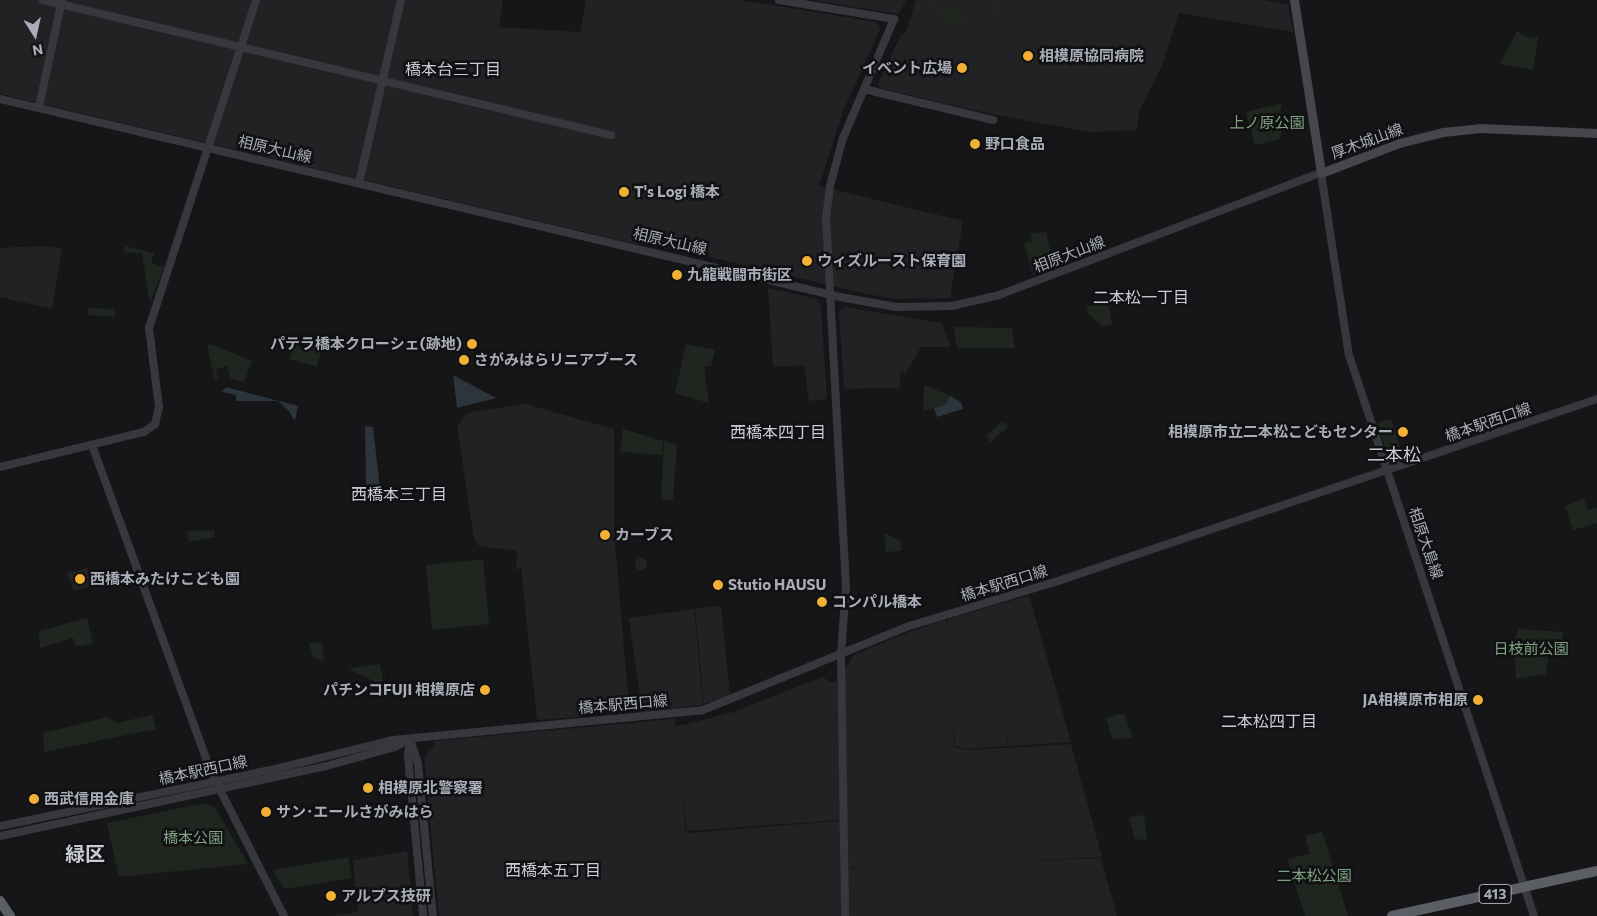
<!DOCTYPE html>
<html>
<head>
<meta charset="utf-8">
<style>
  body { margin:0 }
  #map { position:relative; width:1597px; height:916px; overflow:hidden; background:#161618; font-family:Commissioner,"Noto Sans JP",sans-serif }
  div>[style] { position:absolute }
  .built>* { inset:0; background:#222225 }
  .green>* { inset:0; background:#1e261f }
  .round { border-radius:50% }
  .water>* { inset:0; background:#2c353c }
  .tertiary>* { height:8px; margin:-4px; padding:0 4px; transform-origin:4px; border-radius:4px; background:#37383d }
  .secondary>* { height:9px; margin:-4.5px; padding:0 4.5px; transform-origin:4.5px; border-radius:4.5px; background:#45474d }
  .trunk>* { height:10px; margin:-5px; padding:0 5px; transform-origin:5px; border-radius:5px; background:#5b5e65 }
  .dots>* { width:14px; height:14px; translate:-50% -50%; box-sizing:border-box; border:2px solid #111113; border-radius:50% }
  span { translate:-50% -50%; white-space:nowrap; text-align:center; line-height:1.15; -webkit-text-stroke:5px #111113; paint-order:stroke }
  .shield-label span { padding:1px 4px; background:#111113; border:1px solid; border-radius:4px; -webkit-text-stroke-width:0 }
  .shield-label { font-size:14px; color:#a8adb8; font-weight:700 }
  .poi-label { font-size:15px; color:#a8adb8; font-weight:700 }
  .left { translate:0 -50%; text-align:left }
  .right { translate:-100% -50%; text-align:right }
  .park-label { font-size:15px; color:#7fa381 }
  .street-label { font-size:15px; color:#a8adb8 }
  .neighbourhood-label { font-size:16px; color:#c9ccd4 }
  .quarter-label { font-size:18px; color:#c9ccd4 }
  .district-label { font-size:20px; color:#c9ccd4; font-weight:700 }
  .north { position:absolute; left:10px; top:10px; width:50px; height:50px; -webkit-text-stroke:4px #111113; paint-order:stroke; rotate:170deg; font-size:14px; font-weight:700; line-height:20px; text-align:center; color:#a8adb8 }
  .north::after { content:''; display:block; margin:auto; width:18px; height:22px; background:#a8adb8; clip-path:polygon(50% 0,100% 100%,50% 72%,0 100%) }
</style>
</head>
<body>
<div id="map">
  <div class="built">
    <div style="clip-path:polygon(0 0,503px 0,499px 27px,580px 32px,586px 0,740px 0,876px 22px,880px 29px,843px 111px,819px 186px,963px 221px,950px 298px,896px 299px,867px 294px,641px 241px,636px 244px,0 94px)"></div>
    <div style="clip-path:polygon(811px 0,906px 0,899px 14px)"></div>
    <div style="clip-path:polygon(916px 0,1264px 0,1288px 5px,1294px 32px,1179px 13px,1162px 66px,1139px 112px,1137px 130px,1089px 132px,986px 113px,880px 88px,878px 84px,901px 35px,906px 32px)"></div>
    <div style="clip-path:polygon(39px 246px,62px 248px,52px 309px,0 297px,0 248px)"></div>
    <div style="clip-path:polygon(768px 288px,816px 299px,821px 307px,827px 399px,809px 401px,804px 365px,773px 367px)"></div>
    <div style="clip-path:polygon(845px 307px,942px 323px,950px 347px,921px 347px,905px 374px,901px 371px,900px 388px,844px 389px,839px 312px)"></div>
    <div style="clip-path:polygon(525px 404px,614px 429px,614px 532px,629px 706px,580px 711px,580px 717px,537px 720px,521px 568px,516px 570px,517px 551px,479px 546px,474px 539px,457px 427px,462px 418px,470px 412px)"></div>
    <div style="clip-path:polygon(88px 568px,94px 585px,74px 591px,67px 573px)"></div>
    <div style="clip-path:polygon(1027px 596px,1030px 598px,1071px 742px,1009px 746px,1001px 714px,1008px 746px,966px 749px,955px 746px,953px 714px,954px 747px,966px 750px,1071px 744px,1102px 857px,988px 862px,1101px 858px,1117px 916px,848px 916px,848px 868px,867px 867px,848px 867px,845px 669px,854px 655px,911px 631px,945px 620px,948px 624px,948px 619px)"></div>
    <div style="clip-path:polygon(721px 606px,730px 696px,704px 704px,695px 608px)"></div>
    <div style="clip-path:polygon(694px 609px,703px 705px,642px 712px,629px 618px)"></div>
    <div style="clip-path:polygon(823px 677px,830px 682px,837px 681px,840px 820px,687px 831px,682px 792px,686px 833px,840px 821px,841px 916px,439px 916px,424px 757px,435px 746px,434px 741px,675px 719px,676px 726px,687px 724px,733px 712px)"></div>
    <div style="clip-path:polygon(407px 851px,413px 916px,330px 916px,358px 912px,353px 860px)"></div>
  </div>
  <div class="green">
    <div style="clip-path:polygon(994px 0,1000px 0,993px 31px,989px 28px,992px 23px)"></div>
    <div style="clip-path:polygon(926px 3px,962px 10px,968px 20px,961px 26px,939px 22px,941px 11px,925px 8px)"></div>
    <div style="clip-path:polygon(1517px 31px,1529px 38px,1538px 37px,1533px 70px,1500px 64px)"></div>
    <div style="clip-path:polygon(1282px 103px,1280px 112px,1285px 113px,1280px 139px,1255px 145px,1246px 112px)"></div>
    <div style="clip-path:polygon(1046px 232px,1054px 266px,1033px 275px,1024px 243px,1032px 241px,1031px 233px)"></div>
    <div style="clip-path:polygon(125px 246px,154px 253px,151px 263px,164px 267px,150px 303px,142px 253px,124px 252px)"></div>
    <div style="clip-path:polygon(1108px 302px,1112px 324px,1102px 327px,1088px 313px,1087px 306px)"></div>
    <div style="clip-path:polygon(88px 308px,115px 309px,115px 317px,88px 315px)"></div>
    <div style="clip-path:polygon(953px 327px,1012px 328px,1015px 348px,957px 348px)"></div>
    <div style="clip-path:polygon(299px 337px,322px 347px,317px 367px,289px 359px)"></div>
    <div style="clip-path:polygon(210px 344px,252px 361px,244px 382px,230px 378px,227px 366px,216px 369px,218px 381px,215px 379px,207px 347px)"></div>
    <div style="clip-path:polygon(686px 344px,715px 350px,711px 366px,704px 367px,709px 403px,675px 393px)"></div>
    <div style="clip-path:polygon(924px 385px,950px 396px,946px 404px,923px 411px)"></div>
    <div style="clip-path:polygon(1391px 419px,1404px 459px,1390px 464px,1377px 423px)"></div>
    <div style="clip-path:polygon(1002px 422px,1009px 426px,989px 443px,987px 435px)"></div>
    <div style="clip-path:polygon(623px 429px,663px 441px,662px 455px,620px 452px)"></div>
    <div style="clip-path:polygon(664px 441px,677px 445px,673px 500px,661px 499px)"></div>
    <div style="clip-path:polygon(1584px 499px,1588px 510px,1597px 508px,1597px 523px,1573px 530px,1565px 506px)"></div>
    <div style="clip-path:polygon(214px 530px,215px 537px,189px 542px,187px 531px)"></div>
    <div style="clip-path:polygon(884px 533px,901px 541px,901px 551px,886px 552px)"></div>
    <div class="round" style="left:635px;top:558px;width:12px;height:12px"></div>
    <div style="clip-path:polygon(483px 559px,489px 624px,432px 630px,426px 565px)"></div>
    <div style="clip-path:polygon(87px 618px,93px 643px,76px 647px,73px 638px,40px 648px,39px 631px)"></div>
    <div style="clip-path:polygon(1518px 629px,1563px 632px,1562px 640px,1550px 639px,1546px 674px,1516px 679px,1514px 643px)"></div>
    <div style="clip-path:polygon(322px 642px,324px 661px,313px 657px,309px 643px)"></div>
    <div style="clip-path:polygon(380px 664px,384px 686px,351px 670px,350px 668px)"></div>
    <div style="clip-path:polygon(1124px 713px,1133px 738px,1112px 739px,1106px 718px)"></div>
    <div style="clip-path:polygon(152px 715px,156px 729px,44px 752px,43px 733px,107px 717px,117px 723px)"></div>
    <div style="clip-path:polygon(205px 803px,215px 808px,248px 864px,119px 877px,107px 823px)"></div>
    <div style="clip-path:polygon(1144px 815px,1147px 839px,1135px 840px,1129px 817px)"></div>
    <div style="clip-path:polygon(1321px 832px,1323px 834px,1348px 916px,1305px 916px,1287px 859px,1310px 854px,1305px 836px)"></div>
    <div style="clip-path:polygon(348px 857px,352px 878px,284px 889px,273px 870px)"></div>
  </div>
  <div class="water">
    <div style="clip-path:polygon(453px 375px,496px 398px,457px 408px)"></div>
    <div style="clip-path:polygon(226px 387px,298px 406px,295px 421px,288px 410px,278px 401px,236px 401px,236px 395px,222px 392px)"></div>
    <div style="clip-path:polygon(950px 396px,961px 402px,963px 409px,937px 417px,934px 408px,946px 404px)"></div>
    <div style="clip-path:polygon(365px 426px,373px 427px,380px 489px,366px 486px)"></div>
  </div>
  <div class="tertiary">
    <div style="left:43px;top:0;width:584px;rotate:13.37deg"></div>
    <div style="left:779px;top:0;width:117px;rotate:9.4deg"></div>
    <div style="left:894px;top:19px;width:129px;rotate:113.2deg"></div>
    <div style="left:843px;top:138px;width:50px;rotate:105.2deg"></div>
    <div style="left:830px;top:186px;width:32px;rotate:97deg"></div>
    <div style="left:826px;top:218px;width:370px;rotate:86.9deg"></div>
    <div style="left:846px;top:587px;width:67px;rotate:94.3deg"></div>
    <div style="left:841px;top:654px;width:262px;rotate:89.1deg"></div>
    <div style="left:864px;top:89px;width:133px;rotate:13.5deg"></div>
    <div style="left:0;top:99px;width:863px;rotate:13.26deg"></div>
    <div style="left:840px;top:297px;width:57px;rotate:10.1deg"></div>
    <div style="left:896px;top:307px;width:56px;rotate:-1deg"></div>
    <div style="left:952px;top:306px;width:48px;rotate:-13.2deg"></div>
    <div style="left:999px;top:295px;width:344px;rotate:-20.8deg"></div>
    <div style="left:1321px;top:173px;width:184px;rotate:81.3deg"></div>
    <div style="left:1349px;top:355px;width:591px;rotate:71.75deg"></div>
    <div style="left:39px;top:107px;width:109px;rotate:-77.9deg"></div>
    <div style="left:359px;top:183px;width:188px;rotate:-77.1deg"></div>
    <div style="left:92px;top:445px;width:348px;rotate:70deg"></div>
    <div style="left:211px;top:772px;width:161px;rotate:63.1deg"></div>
    <div style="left:0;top:467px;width:148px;rotate:-13.7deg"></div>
    <div style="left:144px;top:432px;width:14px;rotate:-36deg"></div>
    <div style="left:155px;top:424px;width:17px;rotate:-77deg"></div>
    <div style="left:159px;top:407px;width:80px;rotate:-97.2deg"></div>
    <div style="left:149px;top:328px;width:345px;rotate:-71.9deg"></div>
    <div style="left:410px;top:739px;width:26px;rotate:72deg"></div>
    <div style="left:418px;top:764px;width:153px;rotate:84.4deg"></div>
    <div style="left:410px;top:741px;width:15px;rotate:98deg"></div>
    <div style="left:408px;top:756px;width:161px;rotate:84.6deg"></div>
    <div style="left:0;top:826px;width:285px;rotate:-11.7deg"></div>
    <div style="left:279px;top:768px;width:117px;rotate:-13.8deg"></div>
    <div style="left:393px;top:740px;width:311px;rotate:-5.5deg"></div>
    <div style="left:703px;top:710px;width:222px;rotate:-22.2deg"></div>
    <div style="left:909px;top:626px;width:156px;rotate:-16.8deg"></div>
    <div style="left:1058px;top:581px;width:569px;rotate:-18.66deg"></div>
    <div style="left:0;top:836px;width:330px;rotate:-12.1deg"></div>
    <div style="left:323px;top:767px;width:75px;rotate:-15.5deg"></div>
    <div style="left:395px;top:747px;width:15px;rotate:-28deg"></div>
  </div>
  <div class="secondary">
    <div style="left:1294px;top:0;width:175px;rotate:81.1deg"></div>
    <div style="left:1321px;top:173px;width:84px;rotate:-21deg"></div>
    <div style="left:1399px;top:143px;width:45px;rotate:-14deg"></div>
    <div style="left:1443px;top:132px;width:37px;rotate:-6deg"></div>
    <div style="left:1480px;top:128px;width:117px;rotate:2.4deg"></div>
  </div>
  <div class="trunk">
    <div style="left:0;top:901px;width:18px;rotate:56deg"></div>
    <div style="left:1392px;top:916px;width:210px;rotate:-12.4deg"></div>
  </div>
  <div class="dots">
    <div style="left:1028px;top:56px;background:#f2b134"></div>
    <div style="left:962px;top:68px;background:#f2b134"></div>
    <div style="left:975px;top:144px;background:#f2b134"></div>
    <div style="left:624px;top:192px;background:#f2b134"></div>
    <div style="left:807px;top:261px;background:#f2b134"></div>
    <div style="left:677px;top:275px;background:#f2b134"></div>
    <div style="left:472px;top:344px;background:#f2b134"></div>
    <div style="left:464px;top:360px;background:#f2b134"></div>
    <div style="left:1403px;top:432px;background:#f2b134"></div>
    <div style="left:605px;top:535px;background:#f2b134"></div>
    <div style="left:80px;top:579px;background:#f2b134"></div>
    <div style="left:718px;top:585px;background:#f2b134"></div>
    <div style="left:822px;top:602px;background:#f2b134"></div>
    <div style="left:485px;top:690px;background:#f2b134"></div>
    <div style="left:1478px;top:700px;background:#f2b134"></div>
    <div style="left:368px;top:788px;background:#f2b134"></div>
    <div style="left:34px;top:799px;background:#f2b134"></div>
    <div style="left:266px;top:812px;background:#f2b134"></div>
    <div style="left:331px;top:896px;background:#f2b134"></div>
  </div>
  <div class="shield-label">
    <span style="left:1495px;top:894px">413</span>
  </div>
  <div class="poi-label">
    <span class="left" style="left:1039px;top:56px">相模原協同病院</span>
    <span class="right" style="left:952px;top:68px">イベント広場</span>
    <span class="left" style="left:985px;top:144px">野口食品</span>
    <span class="left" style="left:634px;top:192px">T's Logi 橋本</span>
    <span class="left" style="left:817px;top:261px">ウィズルースト保育園</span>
    <span class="left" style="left:687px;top:275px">九龍戦闘市街区</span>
    <span class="right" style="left:462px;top:344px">パテラ橋本クローシェ(跡地)</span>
    <span class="left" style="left:474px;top:360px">さがみはらリニアブース</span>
    <span class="right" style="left:1393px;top:432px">相模原市立二本松こどもセンター</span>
    <span class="left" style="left:615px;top:535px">カーブス</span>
    <span class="left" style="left:90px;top:579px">西橋本みたけこども園</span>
    <span class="left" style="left:728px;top:585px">Stutio HAUSU</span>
    <span class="left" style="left:832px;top:602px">コンパル橋本</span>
    <span class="right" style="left:475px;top:690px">パチンコFUJI 相模原店</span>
    <span class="right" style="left:1468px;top:700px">JA相模原市相原</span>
    <span class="left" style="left:378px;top:788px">相模原北警察署</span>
    <span class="left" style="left:44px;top:799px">西武信用金庫</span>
    <span class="left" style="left:276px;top:812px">サン･エールさがみはら</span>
    <span class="left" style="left:341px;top:896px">アルプス技研</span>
  </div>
  <div class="park-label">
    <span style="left:1267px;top:123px">上ノ原公園</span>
    <span style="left:1531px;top:649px">日枝前公園</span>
    <span style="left:193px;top:838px">橋本公園</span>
    <span style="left:1314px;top:876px">二本松公園</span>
  </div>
  <div class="street-label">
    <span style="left:1367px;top:141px;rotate:-20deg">厚木城山線</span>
    <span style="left:275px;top:149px;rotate:13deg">相原大山線</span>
    <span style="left:670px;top:241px;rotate:13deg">相原大山線</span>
    <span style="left:1069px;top:254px;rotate:-21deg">相原大山線</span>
    <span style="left:1488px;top:422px;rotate:-19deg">橋本駅西口線</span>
    <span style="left:1426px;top:543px;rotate:71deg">相原大島線</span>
    <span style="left:1004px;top:583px;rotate:-17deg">橋本駅西口線</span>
    <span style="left:623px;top:704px;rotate:-5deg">橋本駅西口線</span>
    <span style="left:203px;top:770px;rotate:-12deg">橋本駅西口線</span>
  </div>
  <div class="neighbourhood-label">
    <span style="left:453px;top:69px">橋本台三丁目</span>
    <span style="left:1141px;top:297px">二本松一丁目</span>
    <span style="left:778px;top:432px">西橋本四丁目</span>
    <span style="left:399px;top:494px">西橋本三丁目</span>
    <span style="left:1269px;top:721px">二本松四丁目</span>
    <span style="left:553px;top:870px">西橋本五丁目</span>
  </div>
  <div class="quarter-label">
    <span style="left:1394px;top:454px">二本松</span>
  </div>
  <div class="district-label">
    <span style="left:85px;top:853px">緑区</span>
  </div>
  <div class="north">N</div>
</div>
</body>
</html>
